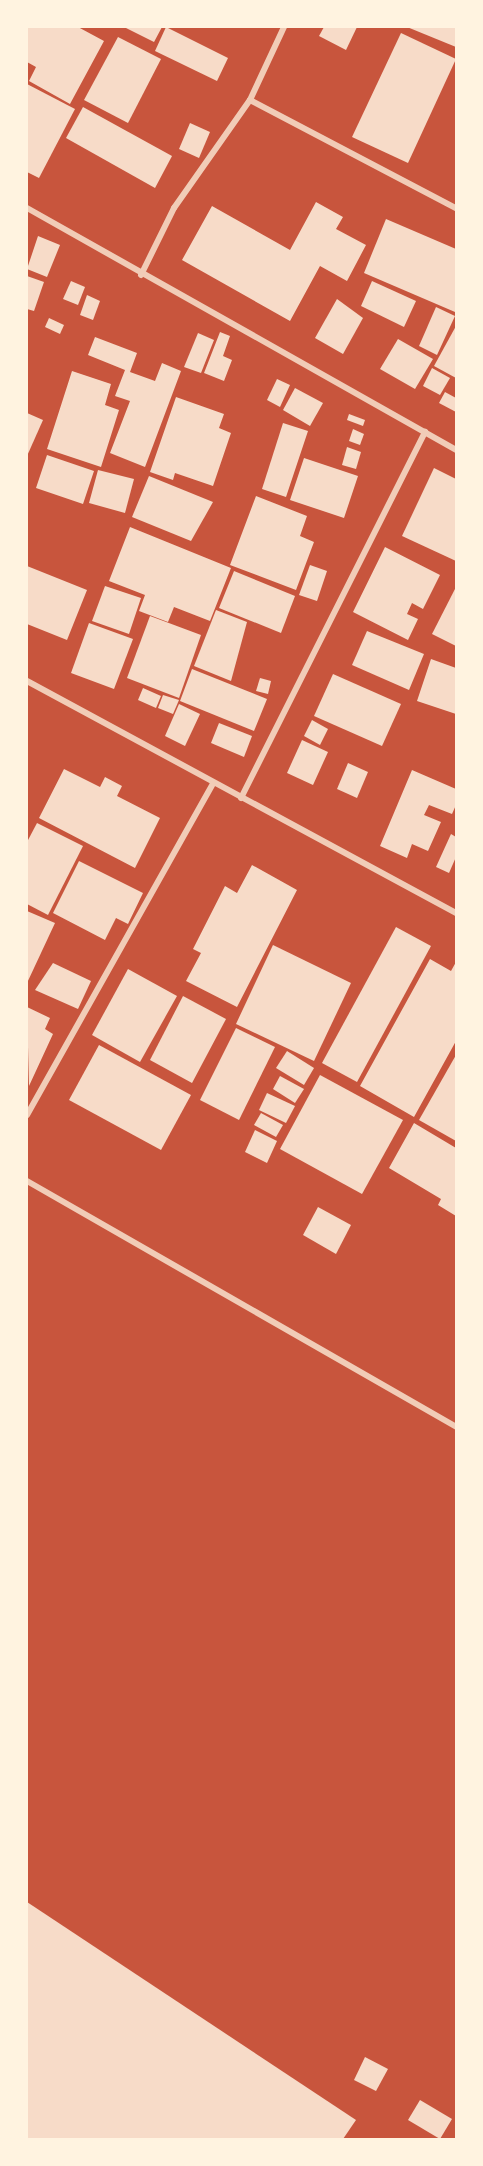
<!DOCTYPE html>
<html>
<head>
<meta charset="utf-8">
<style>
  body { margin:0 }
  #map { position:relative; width:483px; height:2166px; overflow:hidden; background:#c8553d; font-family:"Nunito Sans",sans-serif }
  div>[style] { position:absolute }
  .building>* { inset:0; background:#f7dbc8 }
  .minor>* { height:6px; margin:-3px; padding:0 3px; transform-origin:3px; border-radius:3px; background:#f1ccb7 }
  span { translate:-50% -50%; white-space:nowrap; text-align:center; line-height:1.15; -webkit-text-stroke:6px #fff3e0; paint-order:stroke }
  .frame { position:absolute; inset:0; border:28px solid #fff3e0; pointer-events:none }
</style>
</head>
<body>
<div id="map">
  <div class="building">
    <div style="clip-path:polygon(27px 27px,78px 27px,104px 41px,70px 104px,29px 81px,36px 67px,27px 62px)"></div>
    <div style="clip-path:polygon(124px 27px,162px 27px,154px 42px)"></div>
    <div style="clip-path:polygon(166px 27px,228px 58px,217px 81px,155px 51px)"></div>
    <div style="clip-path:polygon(324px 27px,357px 27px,346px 50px,319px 36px)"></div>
    <div style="clip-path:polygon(407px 27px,456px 27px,456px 47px)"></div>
    <div style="clip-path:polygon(401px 33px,456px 59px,408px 163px,352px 137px)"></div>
    <div style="clip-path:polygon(118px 37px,161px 59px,128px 123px,84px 100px)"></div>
    <div style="clip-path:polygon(27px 84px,75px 109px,39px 178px,27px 172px)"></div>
    <div style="clip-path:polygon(83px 107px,172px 156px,155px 188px,66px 138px)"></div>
    <div style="clip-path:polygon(190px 123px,210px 132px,199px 158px,179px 149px)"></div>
    <div style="clip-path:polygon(316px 202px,343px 217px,336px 229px,366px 245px,347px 281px,320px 266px,290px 321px,182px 260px,212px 206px,290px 250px)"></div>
    <div style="clip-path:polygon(386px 219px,456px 249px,455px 312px,364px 273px)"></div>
    <div style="clip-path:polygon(38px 236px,60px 245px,47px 277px,27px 269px)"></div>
    <div style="clip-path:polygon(27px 276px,44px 282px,34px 311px,27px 309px)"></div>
    <div style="clip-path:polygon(71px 281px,85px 287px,78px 305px,63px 299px)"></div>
    <div style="clip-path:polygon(372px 281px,416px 301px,404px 327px,361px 306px)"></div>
    <div style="clip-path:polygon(87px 295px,100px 301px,93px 320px,80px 315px)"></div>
    <div style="clip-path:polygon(337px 299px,363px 318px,343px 354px,315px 338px)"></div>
    <div style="clip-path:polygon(436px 307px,455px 316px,437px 355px,419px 346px)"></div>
    <div style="clip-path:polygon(49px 318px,64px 325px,60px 334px,45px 327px)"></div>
    <div style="clip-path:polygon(456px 326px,456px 378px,434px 366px)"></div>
    <div style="clip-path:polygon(220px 332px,230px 336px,223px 356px,232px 360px,224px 381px,204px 373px)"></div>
    <div style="clip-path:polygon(198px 333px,214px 340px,201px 373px,184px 367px)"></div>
    <div style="clip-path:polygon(95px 337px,137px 353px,130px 372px,155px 381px,162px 363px,181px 371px,145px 467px,110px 453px,130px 401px,115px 396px,125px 370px,88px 355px)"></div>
    <div style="clip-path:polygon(398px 339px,433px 359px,415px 389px,380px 369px)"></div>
    <div style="clip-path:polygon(432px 368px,450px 378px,440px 395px,423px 386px)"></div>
    <div style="clip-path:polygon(72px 371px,111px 384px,105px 405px,119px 410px,101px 467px,47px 449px)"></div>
    <div style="clip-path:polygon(277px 379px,290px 385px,280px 407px,267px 400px)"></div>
    <div style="clip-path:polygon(295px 388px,323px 403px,310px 426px,283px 410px)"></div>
    <div style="clip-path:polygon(445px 392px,456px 398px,456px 412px,439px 403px)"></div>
    <div style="clip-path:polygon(176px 397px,224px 414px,219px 428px,231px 433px,213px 486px,175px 473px,173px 480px,150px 472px)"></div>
    <div style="clip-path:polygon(27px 413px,43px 420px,27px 456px)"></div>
    <div style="clip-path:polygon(349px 414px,365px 420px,363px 426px,347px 420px)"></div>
    <div style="clip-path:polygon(283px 423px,308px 431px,286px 497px,262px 489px)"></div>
    <div style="clip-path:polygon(353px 429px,364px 434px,360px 445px,349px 441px)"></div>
    <div style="clip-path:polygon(347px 447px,361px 452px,356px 469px,342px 465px)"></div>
    <div style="clip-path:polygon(47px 455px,94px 471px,83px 504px,36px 488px)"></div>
    <div style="clip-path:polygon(304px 458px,358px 476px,344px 518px,290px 500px)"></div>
    <div style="clip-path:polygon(434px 468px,456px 479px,456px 561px,402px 536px)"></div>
    <div style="clip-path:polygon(98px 470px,134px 479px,125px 513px,89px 503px)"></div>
    <div style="clip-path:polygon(149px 476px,213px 502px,191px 541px,132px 517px)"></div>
    <div style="clip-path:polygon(256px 496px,307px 516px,300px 536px,314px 542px,296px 590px,230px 565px)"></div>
    <div style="clip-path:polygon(130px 527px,231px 568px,210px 621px,174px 607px,168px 622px,139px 611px,145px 595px,109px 581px)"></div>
    <div style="clip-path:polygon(385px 547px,440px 575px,423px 609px,412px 603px,407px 614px,418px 619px,408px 640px,353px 612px)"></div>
    <div style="clip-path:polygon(310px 565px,327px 571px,317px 601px,299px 595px)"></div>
    <div style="clip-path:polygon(27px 566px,87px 590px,67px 640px,27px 624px)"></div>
    <div style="clip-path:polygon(234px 571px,295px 596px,281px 633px,219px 608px)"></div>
    <div style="clip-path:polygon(105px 586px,141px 598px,129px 634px,92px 621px)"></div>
    <div style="clip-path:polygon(456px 587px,456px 646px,432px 634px)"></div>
    <div style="clip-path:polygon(216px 610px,247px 622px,231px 681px,194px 666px)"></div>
    <div style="clip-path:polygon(150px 616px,201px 635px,179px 698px,127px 678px)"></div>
    <div style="clip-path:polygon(89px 623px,133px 639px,114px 689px,71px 673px)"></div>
    <div style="clip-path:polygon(367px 631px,424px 654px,409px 690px,352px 665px)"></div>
    <div style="clip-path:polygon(431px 659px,456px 668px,456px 714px,417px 701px)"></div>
    <div style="clip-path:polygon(192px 669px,267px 699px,254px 731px,180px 701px)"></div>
    <div style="clip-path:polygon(333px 674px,401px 704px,382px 746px,314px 716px)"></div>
    <div style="clip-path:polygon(260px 678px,271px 681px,268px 694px,256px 691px)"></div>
    <div style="clip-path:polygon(143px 688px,161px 696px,156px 708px,138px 700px)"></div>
    <div style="clip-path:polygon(163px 695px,179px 700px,173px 714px,158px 708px)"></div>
    <div style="clip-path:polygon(179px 704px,200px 714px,185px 746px,165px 736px)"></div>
    <div style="clip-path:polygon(312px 720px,328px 729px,320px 745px,304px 736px)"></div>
    <div style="clip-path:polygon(219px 723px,252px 736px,244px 757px,211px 743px)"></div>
    <div style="clip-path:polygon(302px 740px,328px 752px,313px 785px,287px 773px)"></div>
    <div style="clip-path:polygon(348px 763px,368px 772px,357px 798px,337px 789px)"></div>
    <div style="clip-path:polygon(64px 769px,100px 787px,105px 777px,122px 786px,117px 796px,160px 818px,135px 868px,39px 818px)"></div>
    <div style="clip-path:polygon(412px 770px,456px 789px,456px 805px,452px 814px,429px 805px,424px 815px,441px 822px,428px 851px,412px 844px,407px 858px,380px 846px)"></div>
    <div style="clip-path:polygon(37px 823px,83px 846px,48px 915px,27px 904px,27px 842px)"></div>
    <div style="clip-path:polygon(451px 834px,456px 837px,456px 857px,449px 873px,436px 867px)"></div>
    <div style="clip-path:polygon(79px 861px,143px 893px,128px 924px,116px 918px,105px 940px,53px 913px)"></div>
    <div style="clip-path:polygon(252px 865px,297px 890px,237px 1007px,186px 981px,201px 953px,193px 949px,225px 886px,237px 893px)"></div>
    <div style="clip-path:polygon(27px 911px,55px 923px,27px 983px)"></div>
    <div style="clip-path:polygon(396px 927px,431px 946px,357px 1082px,322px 1063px)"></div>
    <div style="clip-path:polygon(273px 945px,351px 983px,314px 1061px,236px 1024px)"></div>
    <div style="clip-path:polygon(430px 959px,451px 971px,456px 962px,456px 1041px,414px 1117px,360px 1086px)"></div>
    <div style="clip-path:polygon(53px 963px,91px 981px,78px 1009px,35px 990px)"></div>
    <div style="clip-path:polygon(128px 969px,177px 996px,140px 1062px,92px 1035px)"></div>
    <div style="clip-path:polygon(183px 996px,226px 1019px,192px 1083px,150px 1060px)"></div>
    <div style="clip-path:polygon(27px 1007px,50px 1018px,45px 1029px,53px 1034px,29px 1086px)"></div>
    <div style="clip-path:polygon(236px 1028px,275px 1047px,239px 1120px,200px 1100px)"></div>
    <div style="clip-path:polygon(99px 1045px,191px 1095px,161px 1150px,69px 1100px)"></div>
    <div style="clip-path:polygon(287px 1051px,314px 1068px,304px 1085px,276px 1068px)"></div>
    <div style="clip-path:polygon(456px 1055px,456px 1141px,419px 1120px)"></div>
    <div style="clip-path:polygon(320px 1075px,403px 1120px,362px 1194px,280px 1149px)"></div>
    <div style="clip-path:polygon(280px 1076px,304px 1089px,295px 1103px,273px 1089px)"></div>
    <div style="clip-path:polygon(267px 1093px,295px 1106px,286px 1123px,259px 1110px)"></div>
    <div style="clip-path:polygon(261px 1113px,283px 1125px,276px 1137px,254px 1125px)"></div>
    <div style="clip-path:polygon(414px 1123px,456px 1148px,456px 1216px,438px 1205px,441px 1199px,389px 1168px)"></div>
    <div style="clip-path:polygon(255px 1130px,277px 1141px,267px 1163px,245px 1152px)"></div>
    <div style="clip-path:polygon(318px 1207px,351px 1225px,336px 1254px,303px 1235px)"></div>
    <div style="clip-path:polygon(27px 1902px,356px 2120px,343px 2139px,27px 2139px)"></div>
    <div style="clip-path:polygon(365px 2057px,388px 2069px,376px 2091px,354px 2080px)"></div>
    <div style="clip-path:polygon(420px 2100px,452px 2119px,440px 2139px,408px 2120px)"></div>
  </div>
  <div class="minor">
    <div style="left:250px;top:100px;width:81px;rotate:-65deg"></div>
    <div style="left:27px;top:208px;width:493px;rotate:29.4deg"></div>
    <div style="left:141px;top:275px;width:75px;rotate:-63.8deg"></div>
    <div style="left:174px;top:208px;width:132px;rotate:-54.9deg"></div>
    <div style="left:250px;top:100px;width:233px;rotate:27.7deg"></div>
    <div style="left:27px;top:681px;width:488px;rotate:28.4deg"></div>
    <div style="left:241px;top:798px;width:410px;rotate:-63.3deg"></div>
    <div style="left:27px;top:1115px;width:381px;rotate:-60.7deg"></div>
    <div style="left:27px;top:1181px;width:495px;rotate:29.8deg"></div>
  </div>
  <div class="frame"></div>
</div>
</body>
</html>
